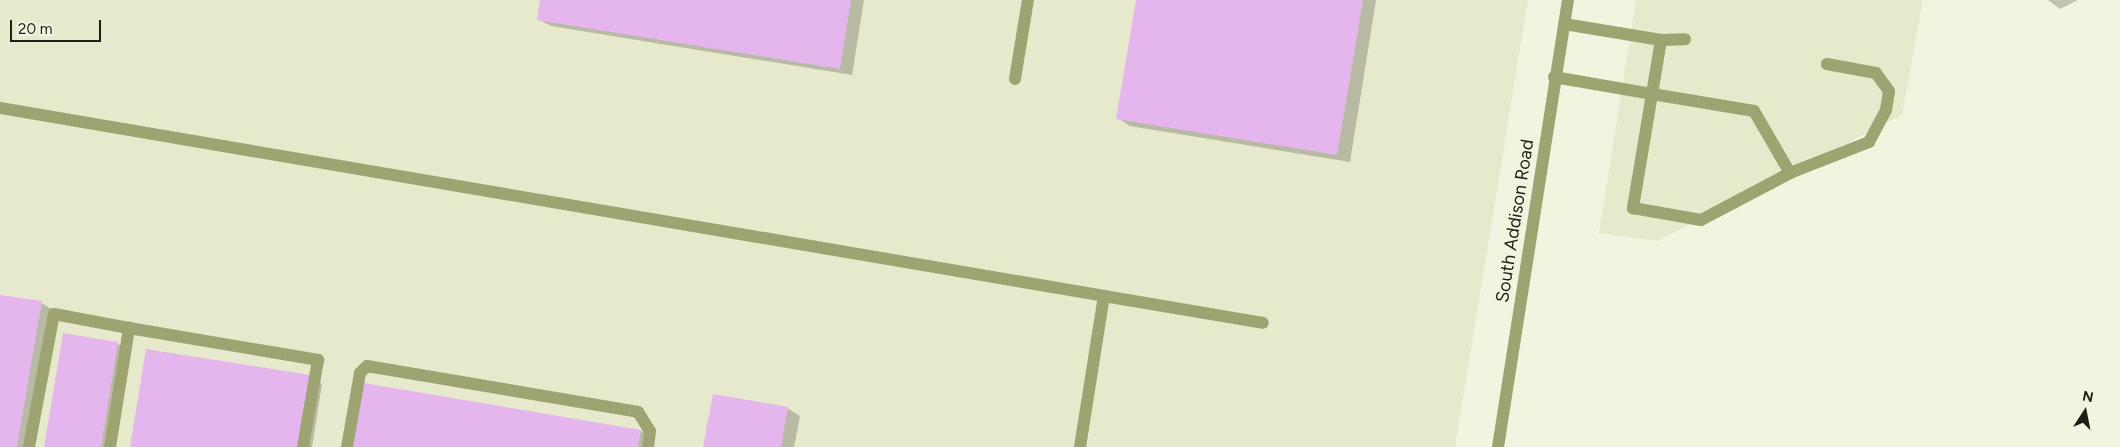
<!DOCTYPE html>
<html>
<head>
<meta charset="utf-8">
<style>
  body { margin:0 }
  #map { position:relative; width:2120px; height:447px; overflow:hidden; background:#f1f4de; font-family:Figtree,sans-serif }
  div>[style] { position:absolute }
  .built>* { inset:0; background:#e6e9cc }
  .shadow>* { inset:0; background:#0003 }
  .building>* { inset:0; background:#e5b6ed }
  .service>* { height:12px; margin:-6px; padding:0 6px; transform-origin:6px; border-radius:6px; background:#9ea372 }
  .tertiary>* { height:12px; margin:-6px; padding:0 6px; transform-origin:6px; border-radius:6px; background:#9ea372 }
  span { translate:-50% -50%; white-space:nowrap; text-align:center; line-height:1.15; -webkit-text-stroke:5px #f1f4de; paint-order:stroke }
  .street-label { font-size:18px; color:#1e1f17 }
  .north { position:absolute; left:2060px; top:387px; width:50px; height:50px; -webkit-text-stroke:4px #f1f4de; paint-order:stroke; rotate:11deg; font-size:14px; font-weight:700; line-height:20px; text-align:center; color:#1e1f17 }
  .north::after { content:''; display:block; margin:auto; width:18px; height:22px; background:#1e1f17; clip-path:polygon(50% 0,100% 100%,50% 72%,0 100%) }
  .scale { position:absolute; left:10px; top:20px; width:91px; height:22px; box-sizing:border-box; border:2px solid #1e1f17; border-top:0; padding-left:6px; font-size:15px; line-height:18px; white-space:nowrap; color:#1e1f17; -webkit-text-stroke:4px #f1f4de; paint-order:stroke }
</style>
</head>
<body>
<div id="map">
  <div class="built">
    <div style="clip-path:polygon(0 0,1528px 0,1455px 447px,0 447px)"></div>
    <div style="clip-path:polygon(1636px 0,1923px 0,1902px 115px,1657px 241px,1599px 233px)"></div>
  </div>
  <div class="shadow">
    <div style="clip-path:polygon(541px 0,864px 0,852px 75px,551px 26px,538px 19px)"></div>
    <div style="clip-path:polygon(1137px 0,1376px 0,1350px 162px,1130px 126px,1118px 118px)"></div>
    <div style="clip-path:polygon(2048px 0,2078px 0,2060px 9px)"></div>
    <div style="clip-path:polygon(0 296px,41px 303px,52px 309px,28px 447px,0 447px)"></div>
    <div style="clip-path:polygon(64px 335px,118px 344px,129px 350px,113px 447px,45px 447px)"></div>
    <div style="clip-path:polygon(310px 377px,322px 384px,312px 447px,131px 447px)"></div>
    <div style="clip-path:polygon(787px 408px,800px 416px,794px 447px,705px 447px)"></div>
    <div style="clip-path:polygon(641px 431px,653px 438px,651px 447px,354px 447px)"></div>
  </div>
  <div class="building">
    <div style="clip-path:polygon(540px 0,851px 0,840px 69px,537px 20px)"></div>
    <div style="clip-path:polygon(1136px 0,1363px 0,1337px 155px,1116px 119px)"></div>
    <div style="clip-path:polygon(0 295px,42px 301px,17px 447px,0 447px)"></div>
    <div style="clip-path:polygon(63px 333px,118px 342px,101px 447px,44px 447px)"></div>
    <div style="clip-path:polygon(146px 349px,310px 375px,298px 447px,130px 447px)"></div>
    <div style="clip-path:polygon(364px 383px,641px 430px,638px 447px,353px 447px)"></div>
    <div style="clip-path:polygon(713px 394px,788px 407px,781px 447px,703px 447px)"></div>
  </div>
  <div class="service">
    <div style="left:1661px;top:40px;width:24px;rotate:-2deg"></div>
    <div style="left:1554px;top:77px;width:99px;rotate:9.8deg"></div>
    <div style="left:1652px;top:94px;width:116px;rotate:99.5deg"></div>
    <div style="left:1633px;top:208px;width:69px;rotate:10deg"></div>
    <div style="left:1701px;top:220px;width:101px;rotate:-27.8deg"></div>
    <div style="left:1790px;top:173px;width:72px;rotate:-120.1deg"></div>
    <div style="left:1754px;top:111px;width:103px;rotate:-170.5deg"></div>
    <div style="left:1652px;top:94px;width:55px;rotate:-80.5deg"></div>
    <div style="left:1661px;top:40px;width:98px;rotate:-170.6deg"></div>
    <div style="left:1015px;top:79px;width:80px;rotate:-80.7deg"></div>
    <div style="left:0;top:108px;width:1120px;rotate:9.66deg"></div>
    <div style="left:1790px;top:173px;width:85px;rotate:-21.4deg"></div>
    <div style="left:1869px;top:142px;width:36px;rotate:-62deg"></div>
    <div style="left:1886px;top:110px;width:19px;rotate:-81deg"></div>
    <div style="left:1889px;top:91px;width:22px;rotate:-126deg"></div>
    <div style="left:1876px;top:73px;width:50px;rotate:-169.6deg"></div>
    <div style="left:29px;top:447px;width:135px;rotate:-79.4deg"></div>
    <div style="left:54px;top:314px;width:76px;rotate:10.6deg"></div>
    <div style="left:110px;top:447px;width:121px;rotate:-80.9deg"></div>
    <div style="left:129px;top:328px;width:192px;rotate:9.6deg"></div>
    <div style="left:318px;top:360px;width:88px;rotate:99.8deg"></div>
    <div style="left:347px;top:447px;width:75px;rotate:-80deg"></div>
    <div style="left:360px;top:373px;width:10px;rotate:-45deg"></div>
    <div style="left:367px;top:366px;width:275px;rotate:9.6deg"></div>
    <div style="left:638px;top:412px;width:22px;rotate:58deg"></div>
    <div style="left:650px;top:431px;width:16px;rotate:97deg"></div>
    <div style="left:1080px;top:447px;width:153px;rotate:-81deg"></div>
    <div style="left:1104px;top:296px;width:161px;rotate:9.6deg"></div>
  </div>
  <div class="tertiary">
    <div style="left:1498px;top:447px;width:452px;rotate:-81.1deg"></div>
  </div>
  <div class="street-label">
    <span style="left:1515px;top:221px;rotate:-81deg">South Addison Road</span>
  </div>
  <div class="north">N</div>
  <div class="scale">20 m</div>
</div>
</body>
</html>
